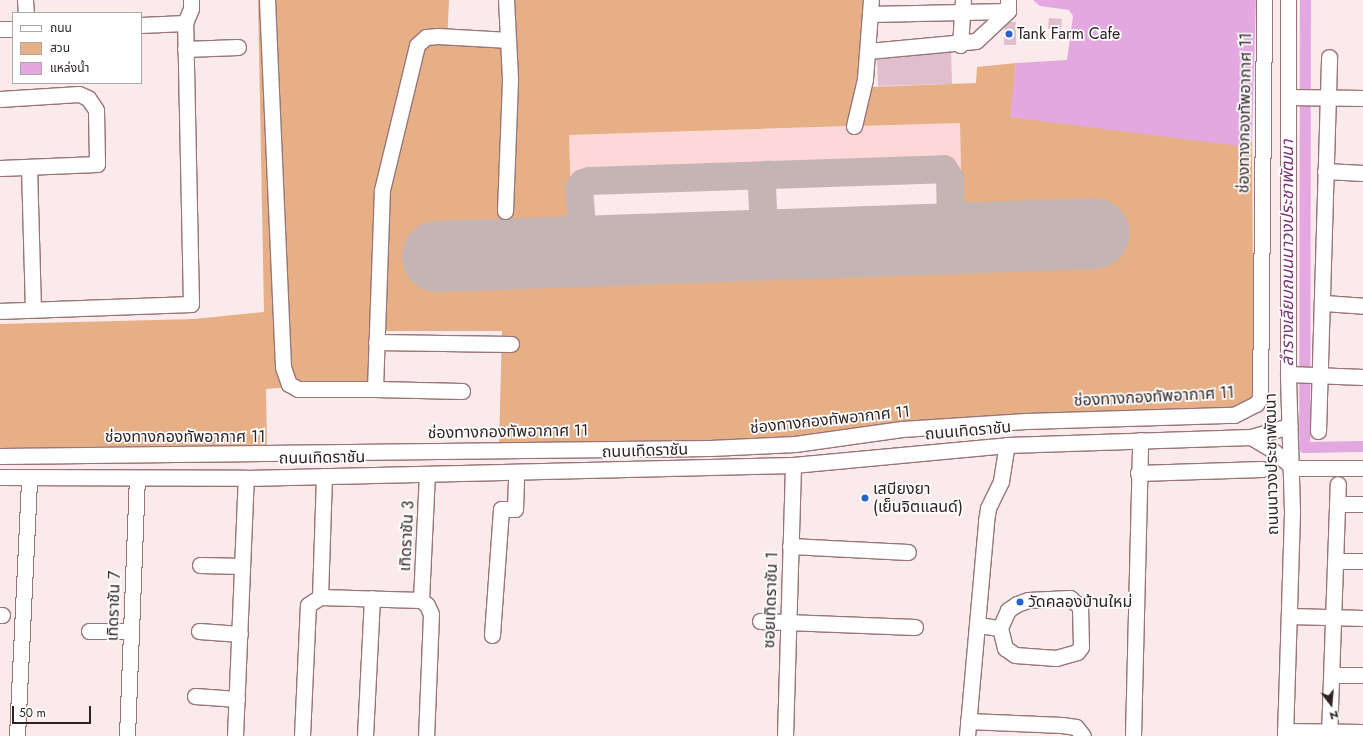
<!DOCTYPE html>
<html>
<head>
<meta charset="utf-8">
<style>
  body { margin:0 }
  #map { position:relative; width:1363px; height:736px; overflow:hidden; background:#fbeaeb; font-family:Jost,"Noto Sans Thai",sans-serif }
  div>[style] { position:absolute }
  .built>* { inset:0; background:#fed7d9 }
  .green>* { inset:0; background:#e6af86 }
  .water>* { inset:0; background:#e3a8e0 }
  .canal>* { height:11px; margin:-5.5px; padding:0 5.5px; transform-origin:5.5px; border-radius:5.5px; background:#e3a8e0 }
  .taxiway>* { height:28px; margin:-14px; padding:0 14px; transform-origin:14px; border-radius:14px; background:#c4b4b4 }
  .runway>* { height:71px; margin:-35.5px; padding:0 35.5px; transform-origin:35.5px; border-radius:35.5px; background:#c4b4b4 }
  .building>* { inset:0; background:#e1becd }
  .roads { filter:drop-shadow(1px 0 #987577) drop-shadow(-1px 0 #987577) drop-shadow(0 1px #987577) drop-shadow(0 -1px #987577) }
  .minor>* { height:15px; margin:-7.5px; padding:0 7.5px; transform-origin:7.5px; border-radius:7.5px; background:#fff }
  .dots>* { width:11px; height:11px; translate:-50% -50%; box-sizing:border-box; border:2px solid #fff; border-radius:50% }
  span { translate:-50% -50%; white-space:nowrap; text-align:center; line-height:1.15; -webkit-text-stroke:3.5px #fff; paint-order:stroke }
  .poi-label { font-size:16px; color:#302223 }
  .left { translate:0 -50%; text-align:left }
  .street-label { font-size:16px; color:#302223 }
  .water-label { font-size:17px; color:#773275; font-style:italic }
  .legend { position:absolute; left:12px; top:12px; width:130px; height:72px; box-sizing:border-box; background:#fff; border:1px solid #aca7a7; margin:0; padding:5px 7px; list-style:none; font-size:12px; color:#302223 }
  .legend li { display:flex; align-items:center; gap:8px; height:20px }
  .legend b { width:20px; border:1px solid #aca7a7 }
  .north { position:absolute; left:1311px; top:684px; width:40px; height:40px; -webkit-text-stroke:3px #fff; paint-order:stroke; rotate:164deg; font-size:11px; font-weight:700; line-height:16px; text-align:center; color:#302223 }
  .north::after { content:''; display:block; margin:auto; width:14px; height:18px; background:#302223; clip-path:polygon(50% 0,100% 100%,50% 72%,0 100%) }
  .scale { position:absolute; left:12px; top:706px; width:79px; height:18px; box-sizing:border-box; border:2px solid #302223; border-top:0; padding-left:5px; font-size:12px; line-height:14px; white-space:nowrap; color:#302223; -webkit-text-stroke:3px #fff; paint-order:stroke }
</style>
</head>
<body>
<div id="map">
  <div class="built">
    <div style="clip-path:polygon(960px 123px,962px 219px,942px 219px,941px 177px,772px 182px,773px 225px,752px 226px,751px 186px,594px 191px,595px 232px,572px 232px,569px 135px)"></div>
  </div>
  <div class="green">
    <div style="clip-path:polygon(258px 0,449px 0,447px 43px,514px 46px,511px 0,866px 0,864px 59px,850px 126px,569px 135px,572px 232px,431px 237px,432px 275px,1102px 252px,1101px 213px,962px 219px,960px 123px,860px 126px,870px 87px,976px 83px,977px 67px,1016px 63px,1011px 117px,1249px 144px,1252px 138px,1254px 393px,1248px 402px,1237px 408px,744px 442px,499px 443px,502px 331px,371px 331px,369px 381px,266px 389px,267px 445px,0 448px,0 324px,194px 319px,264px 312px)"></div>
  </div>
  <div class="water">
    <div style="clip-path:polygon(1033px 0,1256px 0,1252px 138px,1249px 144px,1238px 146px,1010px 117px,1016px 63px,1067px 60px,1073px 16px,1069px 10px,1040px 6px)"></div>
  </div>
  <div class="canal">
    <div style="left:1305px;top:0;width:447px;rotate:90.1deg"></div>
    <div style="left:1304px;top:447px;width:59px;rotate:-1deg"></div>
  </div>
  <div class="taxiway">
    <div style="left:757px;top:244px;width:12px;rotate:-55deg"></div>
    <div style="left:764px;top:234px;width:48px;rotate:-92.4deg"></div>
    <div style="left:762px;top:186px;width:13px;rotate:-61deg"></div>
    <div style="left:572px;top:251px;width:17px;rotate:-50deg"></div>
    <div style="left:583px;top:238px;width:49px;rotate:-94.7deg"></div>
    <div style="left:579px;top:189px;width:7px;rotate:-56deg"></div>
    <div style="left:583px;top:183px;width:7px;rotate:-16deg"></div>
    <div style="left:590px;top:181px;width:354px;rotate:-1.9deg"></div>
    <div style="left:944px;top:169px;width:12px;rotate:59deg"></div>
    <div style="left:950px;top:179px;width:42px;rotate:88.6deg"></div>
    <div style="left:951px;top:221px;width:8px;rotate:76deg"></div>
    <div style="left:953px;top:229px;width:11px;rotate:41deg"></div>
  </div>
  <div class="runway">
    <div style="left:437px;top:256px;width:657px;rotate:-2deg"></div>
  </div>
  <div class="building">
    <div style="clip-path:polygon(1049px 18px,1062px 19px,1061px 30px,1048px 29px)"></div>
    <div style="clip-path:polygon(1009px 22px,1016px 22px,1016px 45px,1004px 45px,1004px 27px)"></div>
    <div style="clip-path:polygon(951px 52px,952px 84px,878px 86px,877px 59px)"></div>
  </div>
  <div class="roads">
    <div class="minor">
      <div style="left:25px;top:0;width:13px;rotate:86deg"></div>
      <div style="left:267px;top:0;width:367px;rotate:87.5deg"></div>
      <div style="left:283px;top:367px;width:18px;rotate:71deg"></div>
      <div style="left:289px;top:384px;width:10px;rotate:29deg"></div>
      <div style="left:298px;top:389px;width:77px"></div>
      <div style="left:375px;top:389px;width:199px;rotate:-88deg"></div>
      <div style="left:382px;top:190px;width:149px;rotate:-76.4deg"></div>
      <div style="left:417px;top:45px;width:12px;rotate:-42deg"></div>
      <div style="left:426px;top:37px;width:12px;rotate:-5deg"></div>
      <div style="left:438px;top:36px;width:70px;rotate:3.3deg"></div>
      <div style="left:871px;top:14px;width:137px;rotate:-1.3deg"></div>
      <div style="left:1008px;top:11px;width:11px;rotate:-90deg"></div>
      <div style="left:141px;top:25px;width:44px;rotate:-2.6deg"></div>
      <div style="left:0;top:29px;width:13px"></div>
      <div style="left:960px;top:45px;width:45px;rotate:-86.2deg"></div>
      <div style="left:185px;top:49px;width:53px;rotate:-2.2deg"></div>
      <div style="left:868px;top:51px;width:108px;rotate:-5.3deg"></div>
      <div style="left:976px;top:41px;width:44px;rotate:-43.2deg"></div>
      <div style="left:1288px;top:97px;width:75px;rotate:0.8deg"></div>
      <div style="left:0;top:99px;width:79px;rotate:-3.6deg"></div>
      <div style="left:79px;top:94px;width:10px;rotate:24deg"></div>
      <div style="left:88px;top:98px;width:14px;rotate:56deg"></div>
      <div style="left:96px;top:110px;width:54px;rotate:88.9deg"></div>
      <div style="left:97px;top:164px;width:97px;rotate:177.6deg"></div>
      <div style="left:854px;top:126px;width:48px;rotate:-76.8deg"></div>
      <div style="left:865px;top:79px;width:79px;rotate:-85.7deg"></div>
      <div style="left:29px;top:167px;width:142px;rotate:88.4deg"></div>
      <div style="left:1325px;top:171px;width:38px;rotate:3deg"></div>
      <div style="left:505px;top:211px;width:133px;rotate:-87.8deg"></div>
      <div style="left:510px;top:78px;width:78px;rotate:-92.9deg"></div>
      <div style="left:1324px;top:303px;width:39px;rotate:4deg"></div>
      <div style="left:0;top:311px;width:191px;rotate:-2.1deg"></div>
      <div style="left:191px;top:304px;width:281px;rotate:-91.2deg"></div>
      <div style="left:185px;top:23px;width:15px;rotate:-67deg"></div>
      <div style="left:191px;top:9px;width:9px;rotate:-90deg"></div>
      <div style="left:376px;top:342px;width:135px;rotate:0.8deg"></div>
      <div style="left:1288px;top:374px;width:75px;rotate:2.3deg"></div>
      <div style="left:375px;top:389px;width:87px;rotate:1.3deg"></div>
      <div style="left:1318px;top:431px;width:374px;rotate:-88.3deg"></div>
      <div style="left:1251px;top:437px;width:23px;rotate:31deg"></div>
      <div style="left:1271px;top:449px;width:26px;rotate:40deg"></div>
      <div style="left:0;top:456px;width:710px;rotate:-0.65deg"></div>
      <div style="left:710px;top:448px;width:85px;rotate:-2.7deg"></div>
      <div style="left:795px;top:444px;width:108px;rotate:-8deg"></div>
      <div style="left:902px;top:429px;width:124px;rotate:-3.7deg"></div>
      <div style="left:1026px;top:421px;width:208px;rotate:-1.7deg"></div>
      <div style="left:1234px;top:415px;width:25px;rotate:-27deg"></div>
      <div style="left:1256px;top:404px;width:7px;rotate:-56deg"></div>
      <div style="left:1260px;top:398px;width:398px;rotate:-89.4deg"></div>
      <div style="left:1292px;top:468px;width:71px"></div>
      <div style="left:1138px;top:473px;width:124px;rotate:-1.8deg"></div>
      <div style="left:0;top:477px;width:246px;rotate:0.2deg"></div>
      <div style="left:246px;top:478px;width:547px;rotate:-1.36deg"></div>
      <div style="left:793px;top:465px;width:215px;rotate:-5.3deg"></div>
      <div style="left:1007px;top:445px;width:244px;rotate:-1.9deg"></div>
      <div style="left:1251px;top:437px;width:40px;rotate:-16deg"></div>
      <div style="left:1337px;top:504px;width:26px"></div>
      <div style="left:790px;top:546px;width:118px;rotate:2.9deg"></div>
      <div style="left:1336px;top:561px;width:27px"></div>
      <div style="left:200px;top:565px;width:42px;rotate:1.4deg"></div>
      <div style="left:320px;top:597px;width:121px;rotate:-88.1deg"></div>
      <div style="left:421px;top:600px;width:126px;rotate:-87.3deg"></div>
      <div style="left:0;top:615px;width:2px"></div>
      <div style="left:1290px;top:616px;width:73px;rotate:1.6deg"></div>
      <div style="left:760px;top:621px;width:155px;rotate:2.2deg"></div>
      <div style="left:978px;top:625px;width:22px;rotate:8deg"></div>
      <div style="left:1000px;top:628px;width:21px;rotate:76deg"></div>
      <div style="left:1005px;top:648px;width:12px;rotate:35deg"></div>
      <div style="left:1015px;top:655px;width:41px;rotate:4.2deg"></div>
      <div style="left:1056px;top:658px;width:22px;rotate:-16deg"></div>
      <div style="left:1077px;top:652px;width:6px;rotate:-51deg"></div>
      <div style="left:1081px;top:647px;width:40px;rotate:-91.4deg"></div>
      <div style="left:1080px;top:607px;width:13px;rotate:-138deg"></div>
      <div style="left:1070px;top:598px;width:42px;rotate:177.3deg"></div>
      <div style="left:1028px;top:600px;width:12px;rotate:160deg"></div>
      <div style="left:1017px;top:604px;width:11px;rotate:146deg"></div>
      <div style="left:1008px;top:610px;width:20px;rotate:114deg"></div>
      <div style="left:89px;top:631px;width:42px"></div>
      <div style="left:199px;top:631px;width:41px;rotate:4.2deg"></div>
      <div style="left:492px;top:635px;width:126px;rotate:-85.9deg"></div>
      <div style="left:501px;top:509px;width:14px"></div>
      <div style="left:515px;top:509px;width:37px;rotate:-88deg"></div>
      <div style="left:1332px;top:675px;width:31px"></div>
      <div style="left:195px;top:696px;width:42px;rotate:4.1deg"></div>
      <div style="left:968px;top:721px;width:94px;rotate:2.4deg"></div>
      <div style="left:1062px;top:725px;width:14px;rotate:8deg"></div>
      <div style="left:1076px;top:727px;width:11px;rotate:52deg"></div>
      <div style="left:1285px;top:731px;width:78px;rotate:0.7deg"></div>
      <div style="left:17px;top:736px;width:259px;rotate:-87.3deg"></div>
      <div style="left:127px;top:736px;width:258px;rotate:-87.8deg"></div>
      <div style="left:235px;top:736px;width:258px;rotate:-87.6deg"></div>
      <div style="left:302px;top:736px;width:131px;rotate:-87.4deg"></div>
      <div style="left:308px;top:605px;width:14px;rotate:-34deg"></div>
      <div style="left:320px;top:597px;width:101px;rotate:1.7deg"></div>
      <div style="left:421px;top:600px;width:8px;rotate:40deg"></div>
      <div style="left:427px;top:605px;width:10px;rotate:66deg"></div>
      <div style="left:431px;top:614px;width:122px;rotate:92.3deg"></div>
      <div style="left:365px;top:736px;width:138px;rotate:-87.1deg"></div>
      <div style="left:785px;top:736px;width:271px;rotate:-88.3deg"></div>
      <div style="left:967px;top:736px;width:216px;rotate:-84.9deg"></div>
      <div style="left:986px;top:521px;width:13px;rotate:-81deg"></div>
      <div style="left:988px;top:508px;width:30px;rotate:-64deg"></div>
      <div style="left:1001px;top:481px;width:36px;rotate:-81deg"></div>
      <div style="left:1133px;top:736px;width:296px;rotate:-88.6deg"></div>
      <div style="left:1285px;top:736px;width:225px;rotate:-88.2deg"></div>
      <div style="left:1292px;top:511px;width:137px;rotate:-91.7deg"></div>
      <div style="left:1288px;top:374px;width:374px;rotate:-90deg"></div>
      <div style="left:1329px;top:736px;width:252px;rotate:-88deg"></div>
    </div>
  </div>
  <div class="dots">
    <div style="left:1009px;top:34px;background:#2662cf"></div>
    <div style="left:865px;top:498px;background:#2662cf"></div>
    <div style="left:1020px;top:602px;background:#2662cf"></div>
  </div>
  <div class="poi-label">
    <span class="left" style="left:1017px;top:34px">Tank Farm Cafe</span>
    <span class="left" style="left:873px;top:498px">เสบียงยา<br>(เย็นจิตแลนด์)</span>
    <span class="left" style="left:1028px;top:602px">วัดคลองบ้านใหม่</span>
  </div>
  <div class="street-label">
    <span style="left:1245px;top:113px;rotate:-89deg">ช่องทางกองทัพอากาศ 11</span>
    <span style="left:1154px;top:397px;rotate:-3deg">ช่องทางกองทัพอากาศ 11</span>
    <span style="left:830px;top:420px;rotate:-6deg">ช่องทางกองทัพอากาศ 11</span>
    <span style="left:968px;top:431px;rotate:-5deg">ถนนเทิดราชัน</span>
    <span style="left:508px;top:432px;rotate:-1deg">ช่องทางกองทัพอากาศ 11</span>
    <span style="left:185px;top:437px">ช่องทางกองทัพอากาศ 11</span>
    <span style="left:645px;top:451px;rotate:-2deg">ถนนเทิดราชัน</span>
    <span style="left:322px;top:458px;rotate:-1deg">ถนนเทิดราชัน</span>
    <span style="left:1272px;top:464px;rotate:-91deg">ถนนนาวงประชาพัฒนา</span>
    <span style="left:407px;top:536px;rotate:-87deg">เทิดราชัน 3</span>
    <span style="left:771px;top:600px;rotate:-88deg">ซอยเทิดราชัน 1</span>
    <span style="left:114px;top:606px;rotate:-88deg">เทิดราชัน 7</span>
  </div>
  <div class="water-label">
    <span style="left:1288px;top:253px;rotate:-90deg">ลำรางเลียบถนนนาวงประชาพัฒนา</span>
  </div>
  <ul class="legend">
  <li><b style="height:5px;background:#fff"></b>ถนน</li>
  <li><b style="height:11px;background:#e6af86"></b>สวน</li>
  <li><b style="height:11px;background:#e3a8e0"></b>แหล่งน้ำ</li>
  </ul>
  <div class="north">N</div>
  <div class="scale">50 m</div>
</div>
</body>
</html>
